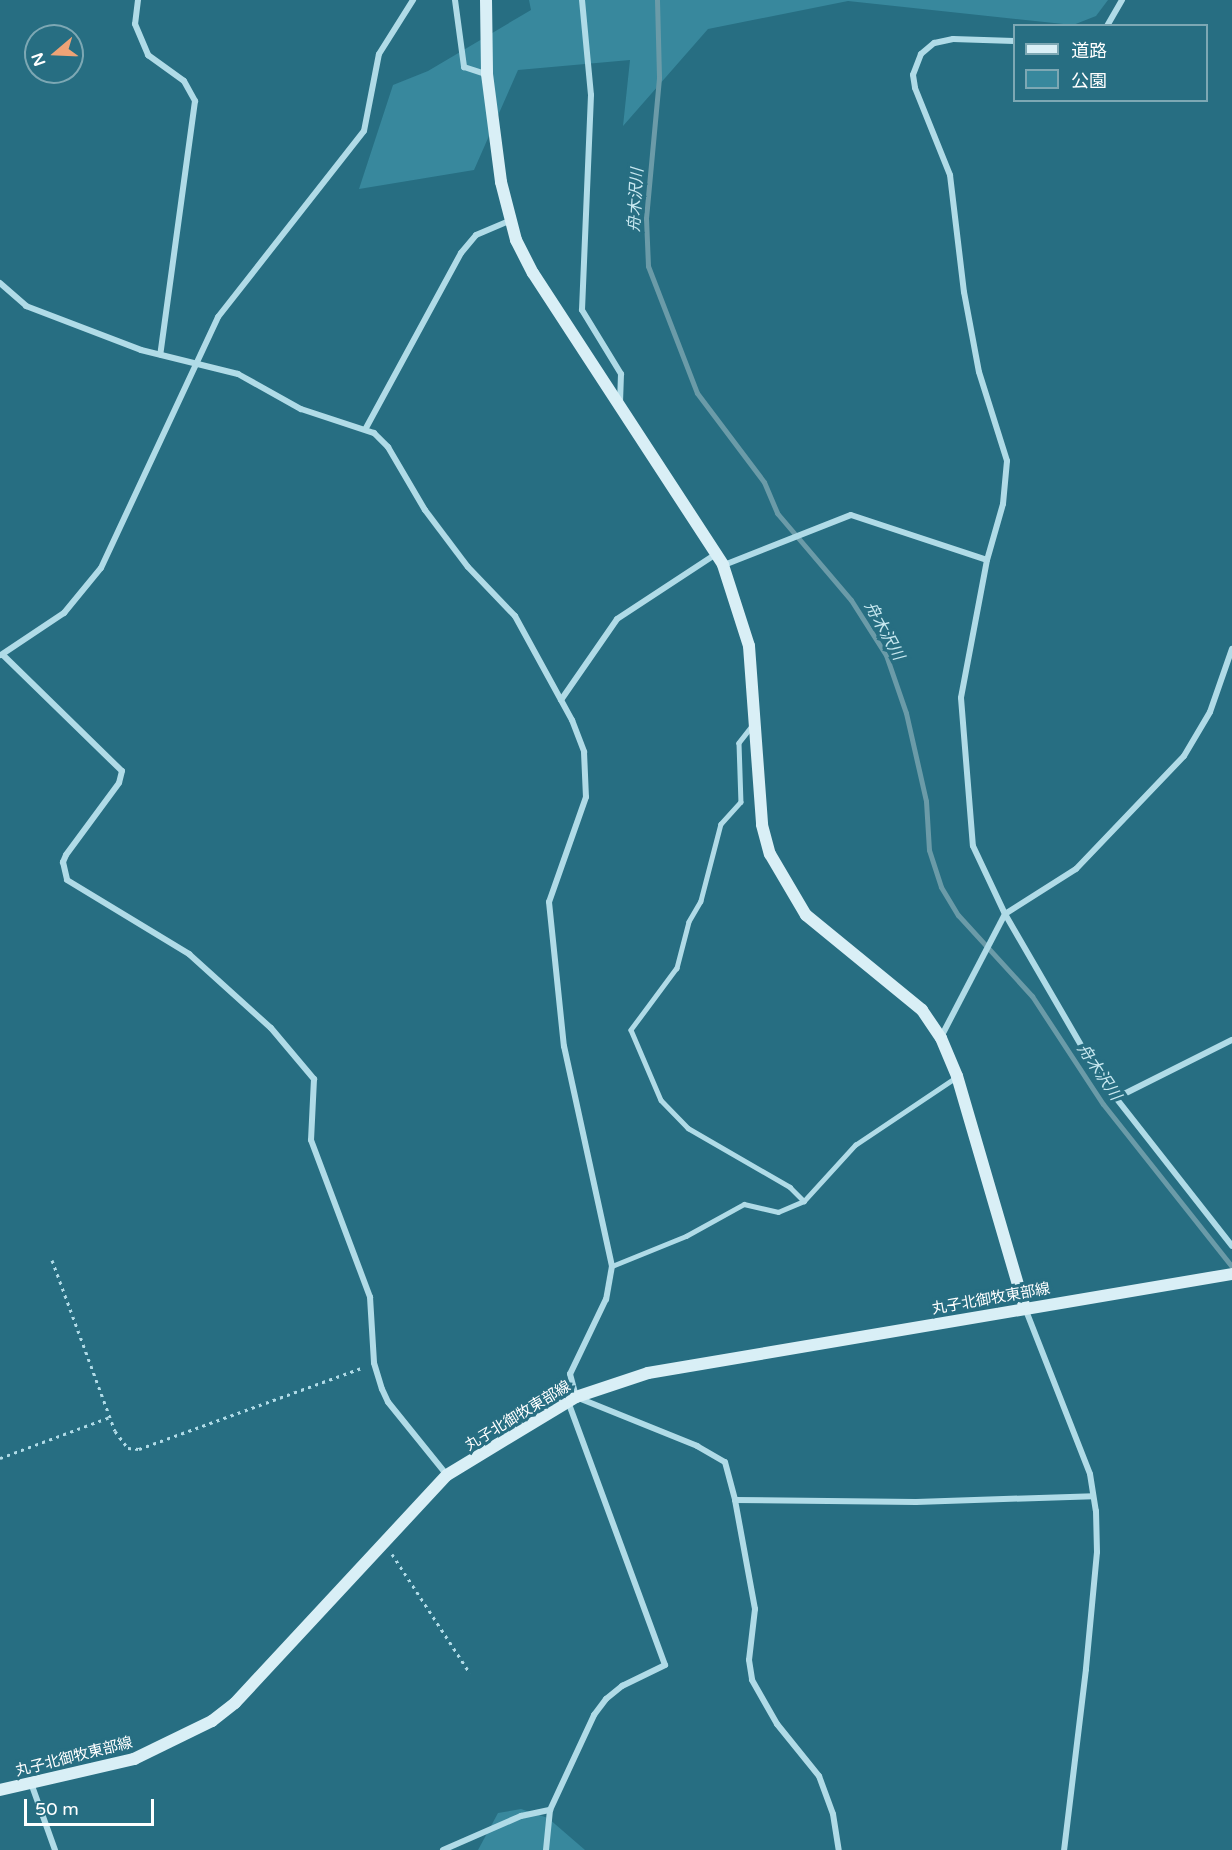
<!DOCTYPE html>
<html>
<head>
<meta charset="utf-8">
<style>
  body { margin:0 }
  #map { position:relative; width:1232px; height:1850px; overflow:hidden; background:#276e82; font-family:"Varela Round","Noto Sans JP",sans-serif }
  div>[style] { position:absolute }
  .green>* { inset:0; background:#38889d }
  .stream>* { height:5px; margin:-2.5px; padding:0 2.5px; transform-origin:2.5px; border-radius:2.5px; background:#6b9ba8 }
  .path>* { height:3px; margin-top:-1.5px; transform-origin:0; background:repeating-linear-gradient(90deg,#b0dbe7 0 3px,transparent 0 7.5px) }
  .lane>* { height:4.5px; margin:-2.25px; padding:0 2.25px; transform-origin:2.25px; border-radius:2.25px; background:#b0dbe7 }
  .street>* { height:6px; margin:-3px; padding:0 3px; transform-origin:3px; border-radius:3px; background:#b0dbe7 }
  .secondary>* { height:12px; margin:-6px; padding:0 6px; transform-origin:6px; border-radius:6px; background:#d9eff6 }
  span { translate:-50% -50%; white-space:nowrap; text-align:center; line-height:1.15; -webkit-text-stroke:6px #276e82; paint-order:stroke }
  .street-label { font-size:15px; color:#fff }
  .water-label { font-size:16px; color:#c9e9f1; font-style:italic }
  .legend { position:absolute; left:1013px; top:24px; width:195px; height:78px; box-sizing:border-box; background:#276e82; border:2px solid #7da8b4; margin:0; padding:8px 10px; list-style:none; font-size:18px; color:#fff }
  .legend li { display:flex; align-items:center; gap:12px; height:30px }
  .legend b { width:30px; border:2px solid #7da8b4 }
  .north { position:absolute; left:24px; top:24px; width:60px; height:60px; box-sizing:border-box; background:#276e82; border:2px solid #7da8b4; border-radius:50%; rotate:251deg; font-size:16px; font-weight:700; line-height:24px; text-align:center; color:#fff }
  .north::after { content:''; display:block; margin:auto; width:21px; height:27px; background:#efa376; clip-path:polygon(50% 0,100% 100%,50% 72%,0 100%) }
  .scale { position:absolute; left:24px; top:1799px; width:130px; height:27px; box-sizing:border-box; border:3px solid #fff; border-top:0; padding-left:8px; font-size:18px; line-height:21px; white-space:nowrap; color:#fff; -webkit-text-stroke:4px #276e82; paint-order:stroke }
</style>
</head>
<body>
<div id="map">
  <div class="green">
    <div style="clip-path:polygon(529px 0,1108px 0,1096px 16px,1073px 25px,848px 1px,708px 29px,623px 126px,630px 60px,518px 70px,474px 170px,359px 189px,393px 85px,428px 71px,531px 10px)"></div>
    <div style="clip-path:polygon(521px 1809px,548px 1818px,585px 1850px,478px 1850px,498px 1813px)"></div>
  </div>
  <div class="stream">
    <div style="left:657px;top:0;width:78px;rotate:88.5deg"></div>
    <div style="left:659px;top:78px;width:141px;rotate:95.3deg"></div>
    <div style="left:646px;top:218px;width:48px;rotate:87.6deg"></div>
    <div style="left:648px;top:266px;width:136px;rotate:68.9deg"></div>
    <div style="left:697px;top:393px;width:111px;rotate:53deg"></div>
    <div style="left:764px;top:482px;width:34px;rotate:67deg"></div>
    <div style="left:777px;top:513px;width:114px;rotate:49.6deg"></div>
    <div style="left:851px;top:600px;width:65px;rotate:57.5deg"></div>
    <div style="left:886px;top:655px;width:61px;rotate:71deg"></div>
    <div style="left:906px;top:713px;width:90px;rotate:77.2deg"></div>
    <div style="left:926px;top:801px;width:49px;rotate:86.5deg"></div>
    <div style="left:929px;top:850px;width:39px;rotate:72deg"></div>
    <div style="left:941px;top:887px;width:33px;rotate:59deg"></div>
    <div style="left:958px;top:915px;width:110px;rotate:47.6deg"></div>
    <div style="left:1032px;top:996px;width:129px;rotate:56.7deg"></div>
    <div style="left:1103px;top:1104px;width:208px;rotate:51.6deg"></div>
  </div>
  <div class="path">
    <div style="left:52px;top:1260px;width:182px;rotate:69.8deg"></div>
    <div style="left:115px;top:1431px;width:21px;rotate:53deg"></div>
    <div style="left:128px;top:1448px;width:11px;rotate:5deg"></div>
    <div style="left:139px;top:1449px;width:239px;rotate:-20deg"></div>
    <div style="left:0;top:1458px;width:117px;rotate:-20.4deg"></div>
    <div style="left:392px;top:1554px;width:142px;rotate:56.8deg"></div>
  </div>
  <div class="lane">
    <div style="left:753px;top:725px;width:23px;rotate:128deg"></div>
    <div style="left:739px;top:743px;width:59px;rotate:88.1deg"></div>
    <div style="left:741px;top:802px;width:30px;rotate:132deg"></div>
    <div style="left:721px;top:824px;width:80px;rotate:104.6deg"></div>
    <div style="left:701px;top:901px;width:24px;rotate:120deg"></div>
    <div style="left:689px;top:922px;width:48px;rotate:104.6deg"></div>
    <div style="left:677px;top:968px;width:77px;rotate:126.6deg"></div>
    <div style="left:631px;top:1030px;width:76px;rotate:66.8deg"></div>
    <div style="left:661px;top:1100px;width:39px;rotate:46deg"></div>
    <div style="left:688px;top:1128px;width:118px;rotate:30deg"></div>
    <div style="left:790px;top:1187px;width:20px;rotate:45deg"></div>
    <div style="left:612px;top:1266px;width:80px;rotate:-22.1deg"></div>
    <div style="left:686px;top:1236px;width:66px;rotate:-28.9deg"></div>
    <div style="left:744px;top:1204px;width:35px;rotate:13deg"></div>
    <div style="left:778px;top:1212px;width:28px;rotate:-23deg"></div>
    <div style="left:804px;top:1201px;width:76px;rotate:-47.7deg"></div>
    <div style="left:855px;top:1145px;width:120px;rotate:-33.8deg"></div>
  </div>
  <div class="street">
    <div style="left:138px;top:0;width:24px;rotate:97deg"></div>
    <div style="left:135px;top:24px;width:34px;rotate:67deg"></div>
    <div style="left:148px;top:55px;width:44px;rotate:35.8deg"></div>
    <div style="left:184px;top:81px;width:23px;rotate:61deg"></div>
    <div style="left:195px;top:101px;width:256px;rotate:97.8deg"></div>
    <div style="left:455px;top:0;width:68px;rotate:82.3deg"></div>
    <div style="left:464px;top:67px;width:23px;rotate:18deg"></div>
    <div style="left:582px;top:0;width:95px;rotate:84.6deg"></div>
    <div style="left:591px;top:95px;width:215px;rotate:92.4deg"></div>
    <div style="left:582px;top:310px;width:75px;rotate:58.6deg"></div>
    <div style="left:621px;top:374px;width:29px;rotate:92deg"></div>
    <div style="left:1107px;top:26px;width:30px;rotate:-60deg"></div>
    <div style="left:1014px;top:41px;width:61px;rotate:-178.1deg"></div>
    <div style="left:953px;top:39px;width:19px;rotate:168deg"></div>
    <div style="left:934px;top:43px;width:17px;rotate:140deg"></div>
    <div style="left:921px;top:54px;width:22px;rotate:111deg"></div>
    <div style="left:913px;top:75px;width:13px;rotate:81deg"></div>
    <div style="left:915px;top:88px;width:94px;rotate:68.1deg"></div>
    <div style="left:950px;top:175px;width:118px;rotate:83.2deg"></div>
    <div style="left:964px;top:292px;width:81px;rotate:79.4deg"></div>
    <div style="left:979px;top:372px;width:93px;rotate:72.5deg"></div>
    <div style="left:1007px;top:461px;width:43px;rotate:95.3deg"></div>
    <div style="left:1003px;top:504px;width:58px;rotate:105.9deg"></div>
    <div style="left:987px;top:560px;width:140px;rotate:100.7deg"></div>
    <div style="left:961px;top:698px;width:148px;rotate:85.4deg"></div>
    <div style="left:973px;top:846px;width:75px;rotate:64.8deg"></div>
    <div style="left:1005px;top:914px;width:154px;rotate:59.9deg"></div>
    <div style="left:1082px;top:1047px;width:61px;rotate:56.3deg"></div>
    <div style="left:1116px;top:1098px;width:188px;rotate:51.9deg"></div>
    <div style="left:0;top:283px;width:35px;rotate:41deg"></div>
    <div style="left:26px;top:306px;width:123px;rotate:20.9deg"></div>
    <div style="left:141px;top:350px;width:100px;rotate:13.9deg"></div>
    <div style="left:238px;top:374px;width:72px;rotate:29.1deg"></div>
    <div style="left:301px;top:409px;width:77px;rotate:18.2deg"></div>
    <div style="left:374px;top:433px;width:20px;rotate:45deg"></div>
    <div style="left:388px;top:447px;width:73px;rotate:59.6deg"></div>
    <div style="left:425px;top:510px;width:71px;rotate:53deg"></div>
    <div style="left:468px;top:567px;width:68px;rotate:46.2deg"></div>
    <div style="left:515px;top:616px;width:119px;rotate:61.3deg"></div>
    <div style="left:572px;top:720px;width:34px;rotate:69deg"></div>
    <div style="left:584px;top:752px;width:45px;rotate:87.5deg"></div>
    <div style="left:586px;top:797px;width:111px;rotate:109.4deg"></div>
    <div style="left:549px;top:902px;width:145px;rotate:84.1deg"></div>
    <div style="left:564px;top:1046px;width:225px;rotate:77.7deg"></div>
    <div style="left:612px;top:1266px;width:34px;rotate:100deg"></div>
    <div style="left:606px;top:1299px;width:83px;rotate:115.6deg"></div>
    <div style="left:570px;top:1374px;width:24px;rotate:75deg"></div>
    <div style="left:576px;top:1397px;width:131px;rotate:22deg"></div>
    <div style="left:697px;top:1446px;width:32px;rotate:30deg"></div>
    <div style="left:725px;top:1462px;width:39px;rotate:75deg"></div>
    <div style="left:735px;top:1500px;width:181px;rotate:0.6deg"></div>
    <div style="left:916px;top:1502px;width:177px;rotate:-1.9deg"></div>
    <div style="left:366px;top:428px;width:199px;rotate:-61.5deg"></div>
    <div style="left:461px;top:253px;width:23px;rotate:-50deg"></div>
    <div style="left:476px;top:235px;width:36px;rotate:-23deg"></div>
    <div style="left:724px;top:565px;width:136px;rotate:-21.5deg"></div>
    <div style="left:851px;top:515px;width:143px;rotate:18.3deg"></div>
    <div style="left:1px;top:655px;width:76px;rotate:-33.7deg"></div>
    <div style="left:64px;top:613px;width:58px;rotate:-50.6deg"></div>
    <div style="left:101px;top:568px;width:277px;rotate:-65deg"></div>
    <div style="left:218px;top:317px;width:236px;rotate:-51.9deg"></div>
    <div style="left:364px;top:131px;width:78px;rotate:-79deg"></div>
    <div style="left:379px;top:54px;width:64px;rotate:-57.8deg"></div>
    <div style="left:3px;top:655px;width:166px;rotate:44.3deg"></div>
    <div style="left:122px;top:771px;width:12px;rotate:104deg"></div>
    <div style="left:119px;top:783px;width:89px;rotate:126.4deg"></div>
    <div style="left:66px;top:855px;width:8px;rotate:113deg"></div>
    <div style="left:63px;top:862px;width:18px;rotate:77deg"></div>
    <div style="left:67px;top:880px;width:143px;rotate:31.2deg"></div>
    <div style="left:189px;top:954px;width:110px;rotate:42.1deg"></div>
    <div style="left:271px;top:1028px;width:67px;rotate:49.9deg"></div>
    <div style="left:314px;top:1079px;width:61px;rotate:92.8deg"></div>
    <div style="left:311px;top:1140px;width:168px;rotate:69.4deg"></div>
    <div style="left:370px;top:1297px;width:66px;rotate:86.5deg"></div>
    <div style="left:374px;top:1363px;width:27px;rotate:73deg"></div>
    <div style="left:382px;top:1389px;width:14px;rotate:65deg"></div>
    <div style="left:388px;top:1402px;width:94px;rotate:51.1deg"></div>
    <div style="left:561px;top:700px;width:98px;rotate:-55.3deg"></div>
    <div style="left:617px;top:619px;width:118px;rotate:-33.3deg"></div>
    <div style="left:941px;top:1037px;width:139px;rotate:-62.5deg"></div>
    <div style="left:1005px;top:914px;width:84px;rotate:-32.4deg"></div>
    <div style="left:1076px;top:869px;width:156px;rotate:-46.3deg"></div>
    <div style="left:1184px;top:756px;width:51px;rotate:-59.4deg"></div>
    <div style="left:1210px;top:712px;width:67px;rotate:-70.8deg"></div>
    <div style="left:1116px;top:1098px;width:130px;rotate:-26.6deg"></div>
    <div style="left:1025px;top:1308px;width:178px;rotate:68.6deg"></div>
    <div style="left:1090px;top:1474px;width:37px;rotate:81deg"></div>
    <div style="left:1096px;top:1511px;width:41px;rotate:88.6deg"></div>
    <div style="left:1097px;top:1552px;width:118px;rotate:95.4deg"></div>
    <div style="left:1086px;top:1669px;width:182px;rotate:96.9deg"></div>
    <div style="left:735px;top:1500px;width:111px;rotate:79.6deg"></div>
    <div style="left:755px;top:1609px;width:51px;rotate:96.7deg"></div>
    <div style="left:749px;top:1660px;width:20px;rotate:81deg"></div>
    <div style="left:752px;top:1680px;width:51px;rotate:60.4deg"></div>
    <div style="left:777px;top:1724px;width:67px;rotate:51.1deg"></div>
    <div style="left:819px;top:1776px;width:40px;rotate:69.8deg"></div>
    <div style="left:833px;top:1814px;width:36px;rotate:81deg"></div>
    <div style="left:31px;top:1783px;width:71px;rotate:70.3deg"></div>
    <div style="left:443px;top:1850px;width:85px;rotate:-23.6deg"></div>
    <div style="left:521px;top:1816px;width:30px;rotate:-12deg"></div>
    <div style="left:550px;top:1810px;width:105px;rotate:-65.1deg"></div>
    <div style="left:594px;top:1715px;width:20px;rotate:-53deg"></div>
    <div style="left:606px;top:1699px;width:21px;rotate:-39deg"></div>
    <div style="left:622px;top:1686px;width:48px;rotate:-26deg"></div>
    <div style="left:665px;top:1665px;width:280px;rotate:-110.2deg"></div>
    <div style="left:546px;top:1850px;width:40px;rotate:-84.3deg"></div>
  </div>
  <div class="secondary">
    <div style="left:486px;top:0;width:74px;rotate:89.2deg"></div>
    <div style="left:487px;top:74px;width:109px;rotate:82.6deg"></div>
    <div style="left:501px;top:182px;width:60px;rotate:75.5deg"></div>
    <div style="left:516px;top:240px;width:37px;rotate:63deg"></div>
    <div style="left:533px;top:273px;width:348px;rotate:56.9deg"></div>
    <div style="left:723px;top:565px;width:85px;rotate:72.2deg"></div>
    <div style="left:749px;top:646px;width:179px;rotate:85.8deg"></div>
    <div style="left:762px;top:825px;width:30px;rotate:75deg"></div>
    <div style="left:770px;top:854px;width:71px;rotate:59.5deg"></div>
    <div style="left:806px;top:915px;width:150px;rotate:39.3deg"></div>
    <div style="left:922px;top:1010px;width:34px;rotate:56deg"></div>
    <div style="left:941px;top:1038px;width:41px;rotate:67.2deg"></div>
    <div style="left:957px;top:1076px;width:242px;rotate:73.7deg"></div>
    <div style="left:0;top:1790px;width:138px;rotate:-13deg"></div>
    <div style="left:134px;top:1759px;width:87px;rotate:-26deg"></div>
    <div style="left:212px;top:1721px;width:29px;rotate:-38deg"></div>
    <div style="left:235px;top:1703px;width:311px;rotate:-47.1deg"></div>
    <div style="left:447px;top:1475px;width:151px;rotate:-31.2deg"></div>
    <div style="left:576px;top:1397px;width:76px;rotate:-18.4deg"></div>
    <div style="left:648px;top:1373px;width:592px;rotate:-9.62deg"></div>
  </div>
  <div class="street-label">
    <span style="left:991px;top:1299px;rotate:-10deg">丸子北御牧東部線</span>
    <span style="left:518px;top:1416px;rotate:-31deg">丸子北御牧東部線</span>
    <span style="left:74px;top:1757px;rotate:-14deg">丸子北御牧東部線</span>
  </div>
  <div class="water-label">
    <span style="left:636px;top:200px;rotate:-87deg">舟木沢川</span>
    <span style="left:884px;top:631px;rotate:61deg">舟木沢川</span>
    <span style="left:1099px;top:1072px;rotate:56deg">舟木沢川</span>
  </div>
  <ul class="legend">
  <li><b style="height:8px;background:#d9eff6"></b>道路</li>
  <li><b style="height:16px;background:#38889d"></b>公園</li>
  </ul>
  <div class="north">N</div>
  <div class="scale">50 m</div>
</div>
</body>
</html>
